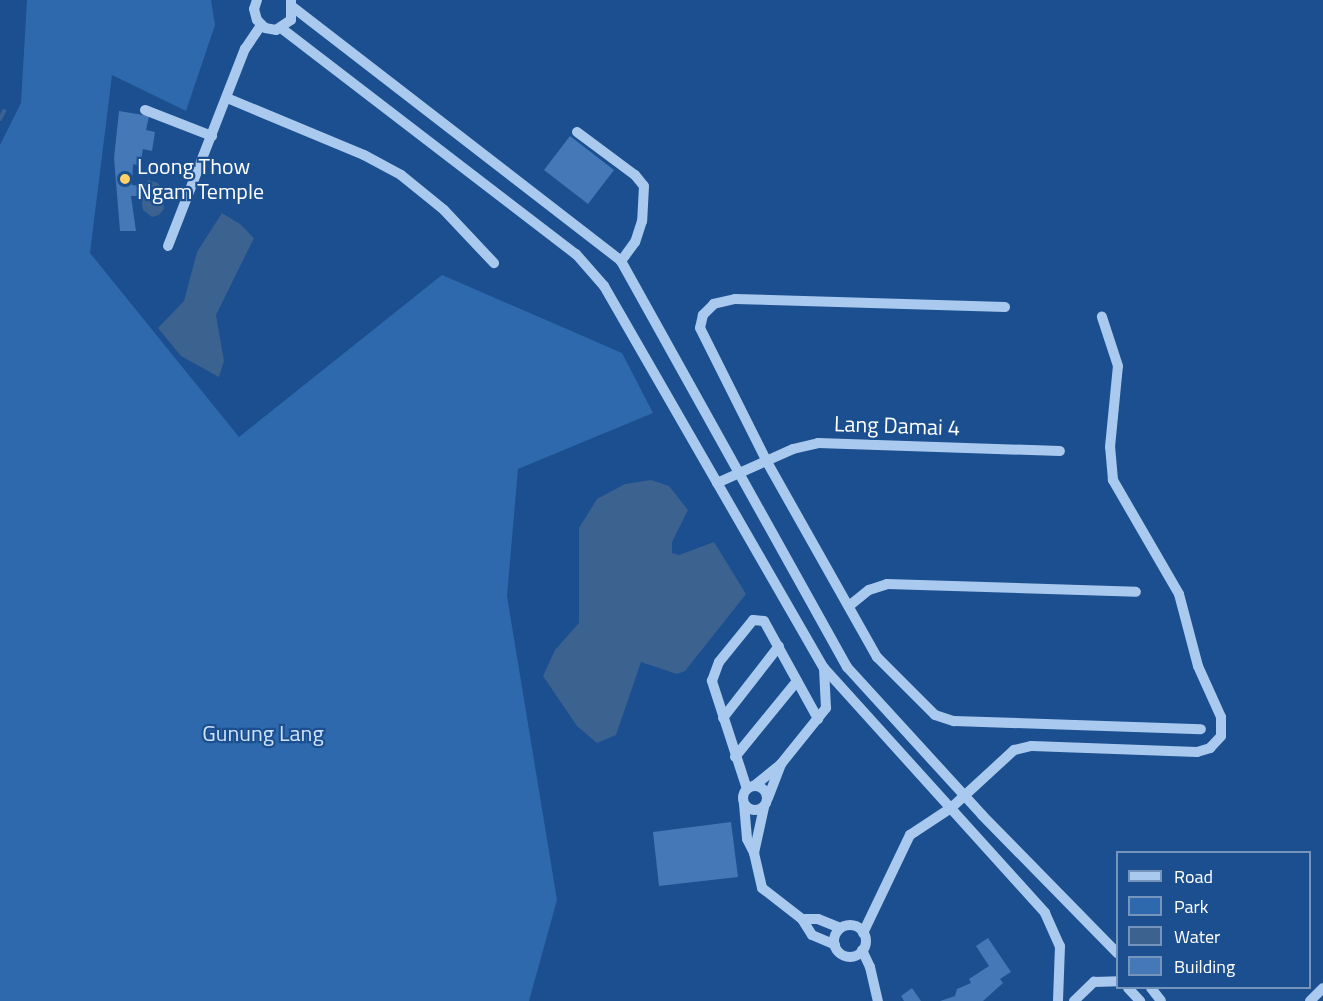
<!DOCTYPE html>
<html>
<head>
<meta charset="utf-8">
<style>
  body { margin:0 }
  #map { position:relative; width:1323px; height:1001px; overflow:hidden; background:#1b4f8f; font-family:"Titillium Web",sans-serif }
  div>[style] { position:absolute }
  .green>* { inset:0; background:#2e69ad }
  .water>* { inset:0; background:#3c6290 }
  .stream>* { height:4px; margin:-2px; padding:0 2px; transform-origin:2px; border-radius:2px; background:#3c6290 }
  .building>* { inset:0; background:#4478b7 }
  .minor>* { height:10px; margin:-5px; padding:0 5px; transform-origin:5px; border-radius:5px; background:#a9c9ee }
  .minor>.ring { margin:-5px; padding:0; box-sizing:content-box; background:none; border:10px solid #a9c9ee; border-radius:50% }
  .dots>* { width:16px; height:16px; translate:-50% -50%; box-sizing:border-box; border:3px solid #1b4f8f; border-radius:50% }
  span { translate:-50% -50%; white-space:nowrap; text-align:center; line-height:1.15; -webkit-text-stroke:4.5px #1b4f8f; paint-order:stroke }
  .poi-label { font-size:22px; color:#fff }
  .left { translate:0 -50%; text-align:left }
  .street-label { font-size:22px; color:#fff }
  .park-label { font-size:22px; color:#cfe3fa }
  .legend { position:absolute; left:1116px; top:851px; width:195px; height:138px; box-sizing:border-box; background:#1b4f8f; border:2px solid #7695bc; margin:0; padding:8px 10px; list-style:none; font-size:18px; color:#fff }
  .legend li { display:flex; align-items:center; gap:12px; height:30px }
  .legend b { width:30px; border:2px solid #7695bc }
</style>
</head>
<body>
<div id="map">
  <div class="green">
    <div style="clip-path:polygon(27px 0,211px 0,215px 25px,186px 111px,112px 75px,90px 253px,239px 437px,442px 275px,622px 353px,653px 413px,518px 469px,507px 596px,557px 900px,529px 1001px,0 1001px,0 145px,21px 103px)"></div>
  </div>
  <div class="water">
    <div style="clip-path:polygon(148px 180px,158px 183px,162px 191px,164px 209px,159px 215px,152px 217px,143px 210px,140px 191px)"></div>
    <div style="clip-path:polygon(222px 213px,240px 224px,254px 238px,216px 315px,224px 361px,219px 377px,181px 356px,158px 328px,184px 301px,197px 252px)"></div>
    <div style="clip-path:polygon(651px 480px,669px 486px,688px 510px,672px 542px,672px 553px,679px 555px,714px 542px,746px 594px,685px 671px,677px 674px,641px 662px,616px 735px,597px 743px,577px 726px,543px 676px,555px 650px,579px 623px,579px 528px,597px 499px,625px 484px)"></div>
  </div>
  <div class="stream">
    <div style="left:0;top:119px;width:9px;rotate:-63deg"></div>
  </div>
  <div class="building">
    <div style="clip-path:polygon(119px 111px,149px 116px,146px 130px,155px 132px,152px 151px,143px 149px,140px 166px,133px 164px,132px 185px,140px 186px,139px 196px,131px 196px,136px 231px,120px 231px,114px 158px)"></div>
    <div style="clip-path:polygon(570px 136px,614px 170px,588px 204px,544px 170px)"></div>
    <div style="clip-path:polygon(731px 822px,738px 877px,659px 886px,653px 832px)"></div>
    <div style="clip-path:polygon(988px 938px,1011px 972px,1000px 979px,1003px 983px,983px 1001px,940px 1001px,955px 996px,957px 989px,971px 983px,969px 979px,989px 966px,976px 946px)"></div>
    <div style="clip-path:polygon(912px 988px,921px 1001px,904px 1001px,901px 996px)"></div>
  </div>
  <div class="minor">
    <div style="left:257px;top:0;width:9px;rotate:108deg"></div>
    <div style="left:254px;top:9px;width:11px;rotate:75deg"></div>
    <div style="left:257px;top:20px;width:11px;rotate:45deg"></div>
    <div style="left:265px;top:28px;width:11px;rotate:10deg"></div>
    <div style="left:276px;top:30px;width:18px;rotate:-34deg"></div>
    <div style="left:291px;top:20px;width:20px;rotate:-90deg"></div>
    <div style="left:294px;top:8px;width:413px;rotate:37.7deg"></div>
    <div style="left:621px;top:261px;width:465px;rotate:60.9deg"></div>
    <div style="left:847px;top:667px;width:200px;rotate:47.6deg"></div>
    <div style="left:982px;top:815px;width:194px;rotate:45.6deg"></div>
    <div style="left:281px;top:28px;width:372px;rotate:37.5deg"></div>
    <div style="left:576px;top:254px;width:43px;rotate:48.8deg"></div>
    <div style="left:604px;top:286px;width:441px;rotate:60.1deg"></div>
    <div style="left:824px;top:668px;width:330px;rotate:47.9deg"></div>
    <div style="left:1045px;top:913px;width:36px;rotate:66deg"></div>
    <div style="left:1060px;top:946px;width:55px;rotate:92.1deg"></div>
    <div style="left:227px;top:98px;width:148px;rotate:22.6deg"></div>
    <div style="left:364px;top:155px;width:42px;rotate:28.4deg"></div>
    <div style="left:401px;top:175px;width:55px;rotate:39.1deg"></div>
    <div style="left:444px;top:210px;width:73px;rotate:46.7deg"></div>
    <div style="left:145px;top:110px;width:72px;rotate:21.2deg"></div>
    <div style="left:577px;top:132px;width:72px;rotate:36.6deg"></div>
    <div style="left:635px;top:175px;width:14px;rotate:51deg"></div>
    <div style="left:644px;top:186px;width:35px;rotate:93deg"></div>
    <div style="left:642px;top:221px;width:22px;rotate:108deg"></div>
    <div style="left:635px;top:242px;width:24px;rotate:126deg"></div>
    <div style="left:168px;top:246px;width:212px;rotate:-68.7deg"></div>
    <div style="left:245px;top:49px;width:29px;rotate:-56deg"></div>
    <div style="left:1005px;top:307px;width:270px;rotate:-178.3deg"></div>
    <div style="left:735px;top:299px;width:22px;rotate:167deg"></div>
    <div style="left:714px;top:304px;width:16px;rotate:135deg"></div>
    <div style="left:703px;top:315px;width:13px;rotate:103deg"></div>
    <div style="left:700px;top:328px;width:150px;rotate:63.4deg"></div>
    <div style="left:767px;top:462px;width:224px;rotate:60.6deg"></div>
    <div style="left:877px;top:657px;width:82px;rotate:45deg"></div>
    <div style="left:935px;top:715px;width:20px;rotate:18deg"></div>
    <div style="left:954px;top:721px;width:247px;rotate:1.9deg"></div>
    <div style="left:717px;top:483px;width:83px;rotate:-24.1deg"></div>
    <div style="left:793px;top:449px;width:26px;rotate:-13deg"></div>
    <div style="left:818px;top:443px;width:242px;rotate:1.9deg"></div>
    <div style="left:849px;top:606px;width:26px;rotate:-39deg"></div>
    <div style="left:869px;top:590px;width:19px;rotate:-18deg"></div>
    <div style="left:887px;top:584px;width:249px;rotate:1.8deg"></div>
    <div style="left:723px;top:718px;width:91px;rotate:-52.1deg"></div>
    <div style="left:735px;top:757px;width:98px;rotate:-50.8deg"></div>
    <div class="ring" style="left:743px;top:786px;width:14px;height:14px"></div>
    <div style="left:754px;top:786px;width:35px;rotate:-39deg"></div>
    <div style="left:781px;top:764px;width:72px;rotate:-51.2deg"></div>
    <div style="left:826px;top:708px;width:40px;rotate:-92.9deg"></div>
    <div style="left:747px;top:789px;width:114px;rotate:-108deg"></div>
    <div style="left:712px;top:681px;width:20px;rotate:-70deg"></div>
    <div style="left:719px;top:662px;width:54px;rotate:-51deg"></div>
    <div style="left:753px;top:620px;width:11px;rotate:5deg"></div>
    <div style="left:764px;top:621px;width:112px;rotate:61.1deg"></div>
    <div style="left:768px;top:798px;width:36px;rotate:-69deg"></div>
    <div style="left:744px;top:804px;width:35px;rotate:85deg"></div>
    <div style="left:747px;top:839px;width:16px;rotate:63deg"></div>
    <div style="left:754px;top:853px;width:36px;rotate:77deg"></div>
    <div style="left:762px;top:888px;width:51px;rotate:37.8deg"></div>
    <div style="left:802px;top:919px;width:19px;rotate:58deg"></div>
    <div style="left:812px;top:935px;width:25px;rotate:23deg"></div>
    <div style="left:754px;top:853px;width:47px;rotate:-77.7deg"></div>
    <div style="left:802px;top:919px;width:16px"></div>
    <div style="left:818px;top:919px;width:24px;rotate:22deg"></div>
    <div class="ring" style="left:834px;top:925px;width:22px;height:22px"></div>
    <div style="left:863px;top:933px;width:109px;rotate:-64.4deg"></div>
    <div style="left:910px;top:835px;width:49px;rotate:-33.4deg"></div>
    <div style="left:951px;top:808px;width:86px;rotate:-42.6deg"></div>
    <div style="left:1014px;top:750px;width:18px;rotate:-13deg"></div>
    <div style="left:1032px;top:746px;width:165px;rotate:2.1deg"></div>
    <div style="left:1197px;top:752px;width:14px;rotate:-17deg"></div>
    <div style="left:1210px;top:748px;width:16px;rotate:-47deg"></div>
    <div style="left:1221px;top:736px;width:19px;rotate:-90deg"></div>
    <div style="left:1221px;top:717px;width:56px;rotate:-114.3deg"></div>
    <div style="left:1198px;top:666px;width:74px;rotate:-104.8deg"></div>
    <div style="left:1179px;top:594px;width:132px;rotate:-120.1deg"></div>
    <div style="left:1113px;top:480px;width:33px;rotate:-95deg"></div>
    <div style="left:1110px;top:447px;width:81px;rotate:-84.4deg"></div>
    <div style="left:1118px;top:366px;width:52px;rotate:-108.1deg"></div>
    <div style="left:862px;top:950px;width:19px;rotate:65deg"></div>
    <div style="left:870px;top:967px;width:35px;rotate:77deg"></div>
    <div style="left:1128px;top:988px;width:18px;rotate:47deg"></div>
    <div style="left:1151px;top:988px;width:16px;rotate:52deg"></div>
    <div style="left:1074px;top:1001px;width:28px;rotate:-44deg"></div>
    <div style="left:1094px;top:982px;width:24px;rotate:-2deg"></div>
    <div style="left:1310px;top:1001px;width:18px;rotate:-45deg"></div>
  </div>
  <div class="dots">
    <div style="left:125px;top:179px;background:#ffd166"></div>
  </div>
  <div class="poi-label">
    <span class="left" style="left:137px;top:179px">Loong Thow<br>Ngam Temple</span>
  </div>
  <div class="street-label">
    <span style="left:897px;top:426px;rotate:2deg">Lang Damai 4</span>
  </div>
  <div class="park-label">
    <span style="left:263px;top:734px">Gunung Lang</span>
  </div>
  <ul class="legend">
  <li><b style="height:8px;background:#a9c9ee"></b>Road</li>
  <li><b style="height:16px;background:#2e69ad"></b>Park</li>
  <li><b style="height:16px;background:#3c6290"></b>Water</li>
  <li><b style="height:16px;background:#4478b7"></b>Building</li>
  </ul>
</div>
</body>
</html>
